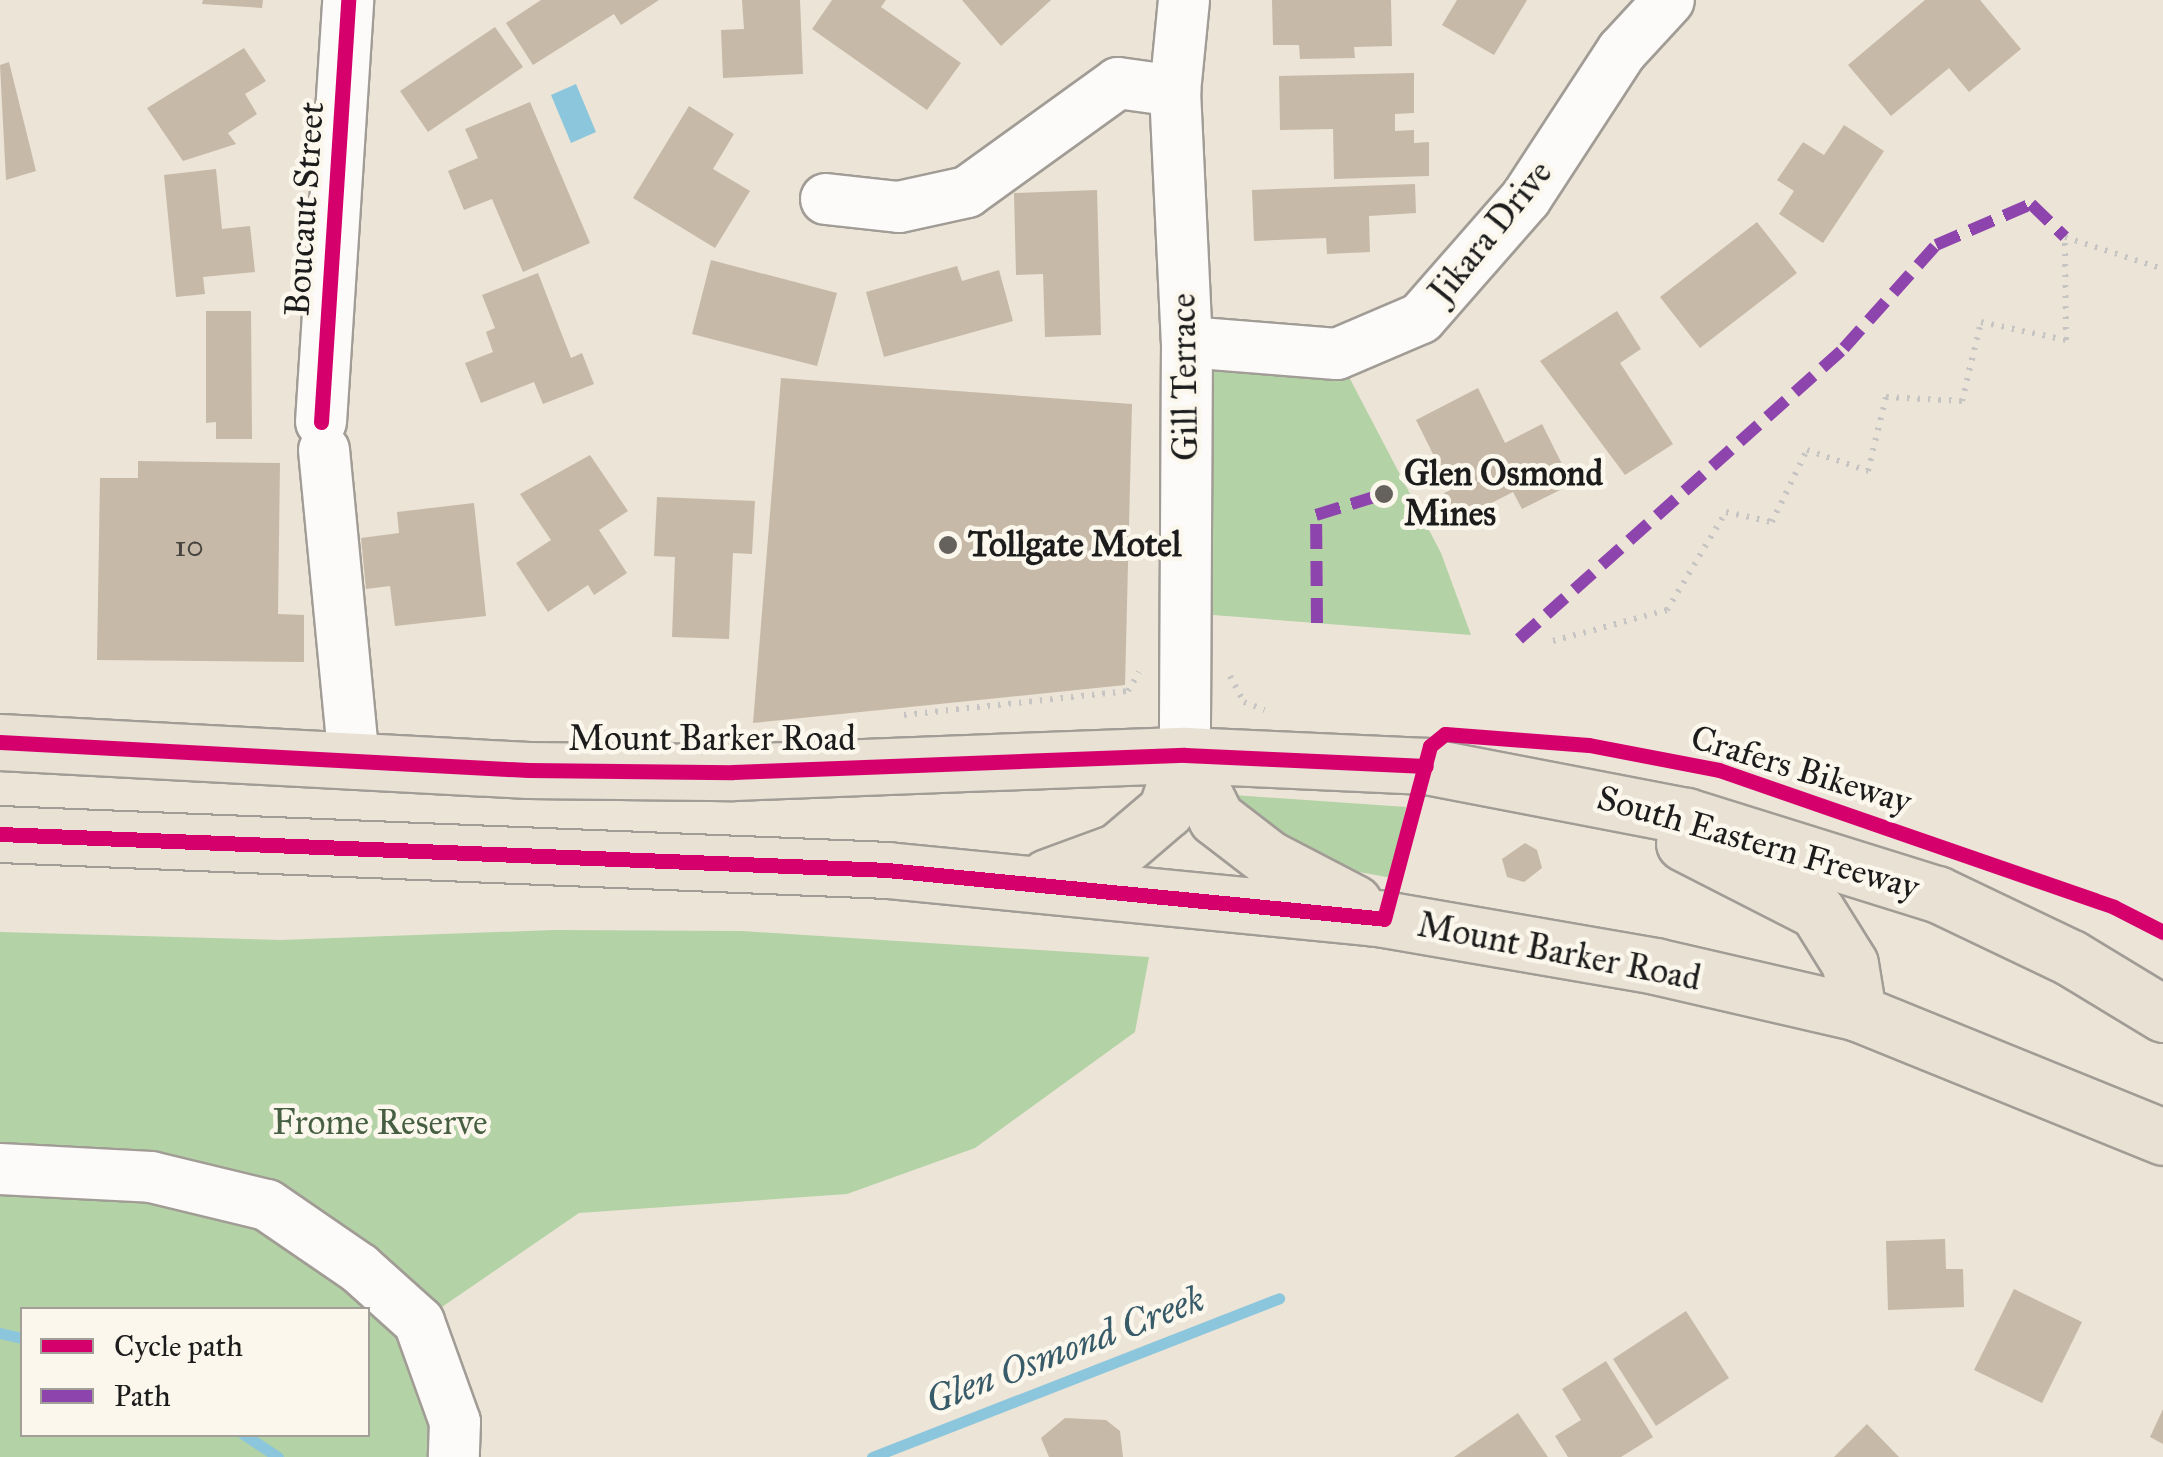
<!DOCTYPE html>
<html>
<head>
<meta charset="utf-8">
<style>
  body { margin:0 }
  #map { position:relative; width:2163px; height:1457px; overflow:hidden; background:#ece4d7; font-family:"IM FELL Great Primer",serif }
  div>[style] { position:absolute }
  .green>* { inset:0; background:#b3d2a5 }
  .water>* { inset:0; background:#8bc6dc }
  .stream>* { height:11px; margin:-5.5px; padding:0 5.5px; transform-origin:5.5px; border-radius:5.5px; background:#8bc6dc }
  .building>* { inset:0; background:#c7b9a7 }
  .path>* { height:6px; margin-top:-3px; transform-origin:0; background:repeating-linear-gradient(90deg,#c7c5c3 0 2.5px,transparent 0 10.5px) }
  .roads { filter:drop-shadow(2px 0 #a19c95) drop-shadow(-2px 0 #a19c95) drop-shadow(0 2px #a19c95) drop-shadow(0 -2px #a19c95) }
  .minor>* { height:50px; margin:-25px; padding:0 25px; transform-origin:25px; border-radius:25px; background:#fcfbf9 }
  .highway>* { height:55px; margin:-27.5px; padding:0 27.5px; transform-origin:27.5px; border-radius:27.5px; background:#e8e1d4 }
  .quiet>* { height:12px; margin-top:-6px; transform-origin:0; background:repeating-linear-gradient(90deg,#8e44ad 0 25px,transparent 0 37px) }
  .cycleway>* { height:15px; margin:-7.5px; padding:0 7.5px; transform-origin:7.5px; border-radius:7.5px; background:#d6006c }
  .dots>* { width:28px; height:28px; translate:-50% -50%; box-sizing:border-box; border:5px solid #fbf7ec; border-radius:50% }
  span { translate:-50% -50%; white-space:nowrap; text-align:center; line-height:1.15; -webkit-text-stroke:9px #fbf7ec; paint-order:stroke }
  .number-label { font-size:30px; color:#47433f }
  .number-label span { -webkit-text-stroke-width:0 }
  .street-label { font-size:35px; color:#1c1c1c }
  .poi-label { font-size:35px; color:#1c1c1c; font-weight:700 }
  .left { translate:0 -50%; text-align:left }
  .park-label { font-size:35px; color:#465f42 }
  .water-label { font-size:38px; color:#385b6a; font-style:italic }
  .legend { position:absolute; left:20px; top:1307px; width:350px; height:130px; box-sizing:border-box; background:#fbf7ec; border:2px solid #a29f99; margin:0; padding:12px 18px; list-style:none; font-size:30px; color:#1c1c1c }
  .legend li { display:flex; align-items:center; gap:20px; height:50px }
  .legend b { width:50px; border:2px solid #a29f99 }
</style>
</head>
<body>
<div id="map">
  <div class="green">
    <div style="clip-path:polygon(1187px 342px,1337px 354px,1441px 553px,1471px 635px,1187px 613px)"></div>
    <div style="clip-path:polygon(1219px 794px,1406px 807px,1392px 878px,1310px 863px)"></div>
    <div style="clip-path:polygon(evenodd,554px 930px,742px 931px,1149px 957px,1135px 1032px,975px 1148px,847px 1194px,579px 1213px,420px 1322px,454px 1457px,0 1457px,0 932px,281px 940px,554px 930px,22px 1310px,368px 1310px,368px 1434px,22px 1434px,22px 1310px)"></div>
  </div>
  <div class="water">
    <div style="clip-path:polygon(576px 84px,596px 132px,571px 143px,551px 95px)"></div>
  </div>
  <div class="stream">
    <div style="left:0;top:1333px;width:23px;rotate:13deg"></div>
    <div style="left:243px;top:1434px;width:42px;rotate:33.3deg"></div>
    <div style="left:872px;top:1457px;width:437px;rotate:-21.3deg"></div>
  </div>
  <div class="building">
    <div style="clip-path:polygon(203px 0,263px 0,262px 8px,202px 4px)"></div>
    <div style="clip-path:polygon(541px 0,659px 0,621px 25px,614px 14px,533px 65px,506px 23px)"></div>
    <div style="clip-path:polygon(742px 0,800px 0,803px 74px,723px 78px,721px 30px,744px 29px)"></div>
    <div style="clip-path:polygon(832px 0,886px 0,881px 7px,961px 63px,927px 110px,812px 29px)"></div>
    <div style="clip-path:polygon(962px 0,1051px 0,1001px 46px)"></div>
    <div style="clip-path:polygon(1272px 0,1391px 0,1392px 46px,1354px 47px,1355px 58px,1300px 59px,1299px 45px,1273px 45px)"></div>
    <div style="clip-path:polygon(1457px 0,1527px 0,1494px 55px,1442px 25px)"></div>
    <div style="clip-path:polygon(1925px 0,1980px 0,2021px 49px,1969px 92px,1949px 68px,1891px 116px,1848px 65px)"></div>
    <div style="clip-path:polygon(495px 27px,523px 67px,428px 132px,400px 91px)"></div>
    <div style="clip-path:polygon(244px 48px,266px 81px,245px 94px,257px 114px,228px 133px,236px 144px,183px 161px,147px 108px)"></div>
    <div style="clip-path:polygon(9px 62px,36px 171px,6px 180px,0 65px)"></div>
    <div style="clip-path:polygon(1414px 73px,1414px 113px,1395px 114px,1395px 131px,1414px 130px,1414px 143px,1429px 142px,1429px 176px,1334px 179px,1333px 129px,1280px 130px,1279px 76px)"></div>
    <div style="clip-path:polygon(530px 102px,590px 243px,523px 272px,492px 199px,464px 210px,448px 171px,478px 158px,465px 129px)"></div>
    <div style="clip-path:polygon(689px 106px,734px 134px,713px 169px,750px 191px,715px 248px,633px 198px)"></div>
    <div style="clip-path:polygon(1844px 125px,1884px 151px,1823px 243px,1779px 214px,1794px 191px,1777px 180px,1803px 142px,1824px 155px)"></div>
    <div style="clip-path:polygon(216px 169px,222px 229px,250px 226px,255px 272px,203px 277px,205px 294px,176px 297px,164px 175px)"></div>
    <div style="clip-path:polygon(1415px 184px,1416px 213px,1369px 216px,1370px 252px,1327px 254px,1326px 238px,1254px 241px,1252px 190px)"></div>
    <div style="clip-path:polygon(1097px 190px,1101px 335px,1045px 337px,1043px 274px,1016px 275px,1014px 193px)"></div>
    <div style="clip-path:polygon(1757px 222px,1797px 273px,1700px 348px,1660px 297px)"></div>
    <div style="clip-path:polygon(711px 260px,837px 293px,817px 366px,692px 334px)"></div>
    <div style="clip-path:polygon(957px 266px,962px 281px,999px 270px,1013px 321px,884px 357px,866px 292px)"></div>
    <div style="clip-path:polygon(538px 273px,571px 358px,582px 353px,594px 384px,543px 404px,534px 382px,481px 403px,465px 363px,493px 352px,486px 332px,495px 328px,482px 295px)"></div>
    <div style="clip-path:polygon(206px 311px,251px 311px,252px 439px,216px 439px,216px 422px,206px 423px)"></div>
    <div style="clip-path:polygon(1617px 311px,1641px 349px,1620px 363px,1673px 444px,1625px 475px,1540px 361px)"></div>
    <div style="clip-path:polygon(781px 378px,1132px 404px,1125px 685px,753px 723px)"></div>
    <div style="clip-path:polygon(1478px 388px,1505px 443px,1542px 424px,1572px 484px,1522px 509px,1513px 492px,1458px 520px,1444px 493px,1451px 490px,1416px 420px)"></div>
    <div style="clip-path:polygon(590px 455px,628px 511px,599px 530px,627px 573px,594px 595px,588px 585px,548px 612px,516px 563px,551px 540px,520px 494px)"></div>
    <div style="clip-path:polygon(138px 461px,280px 463px,278px 614px,304px 615px,304px 662px,97px 660px,100px 478px,138px 478px)"></div>
    <div style="clip-path:polygon(657px 497px,755px 501px,752px 554px,733px 553px,729px 639px,672px 637px,675px 557px,654px 556px)"></div>
    <div style="clip-path:polygon(474px 503px,486px 616px,395px 626px,390px 586px,366px 589px,361px 538px,399px 533px,397px 512px)"></div>
    <div style="clip-path:polygon(1525px 843px,1537px 850px,1542px 868px,1524px 882px,1507px 877px,1502px 859px)"></div>
    <div style="clip-path:polygon(1945px 1239px,1946px 1269px,1963px 1269px,1964px 1307px,1888px 1310px,1886px 1241px)"></div>
    <div style="clip-path:polygon(2014px 1289px,2082px 1322px,2042px 1403px,1974px 1370px)"></div>
    <div style="clip-path:polygon(1686px 1311px,1729px 1378px,1656px 1426px,1613px 1359px)"></div>
    <div style="clip-path:polygon(1606px 1361px,1653px 1437px,1621px 1457px,1568px 1457px,1555px 1436px,1581px 1420px,1562px 1389px)"></div>
    <div style="clip-path:polygon(2163px 1409px,2163px 1444px,2150px 1437px)"></div>
    <div style="clip-path:polygon(1518px 1413px,1548px 1457px,1454px 1457px)"></div>
    <div style="clip-path:polygon(1065px 1418px,1106px 1420px,1120px 1431px,1123px 1457px,1049px 1457px,1041px 1438px)"></div>
    <div style="clip-path:polygon(1867px 1424px,1899px 1457px,1834px 1457px)"></div>
  </div>
  <div class="path">
    <div style="left:1553px;top:641px;width:118px;rotate:-15.2deg"></div>
    <div style="left:1667px;top:610px;width:114px;rotate:-59deg"></div>
    <div style="left:1726px;top:512px;width:47px;rotate:12.3deg"></div>
    <div style="left:1772px;top:522px;width:80px;rotate:-64.1deg"></div>
    <div style="left:1807px;top:450px;width:65px;rotate:19deg"></div>
    <div style="left:1868px;top:471px;width:76px;rotate:-76.3deg"></div>
    <div style="left:1886px;top:397px;width:76px;rotate:3deg"></div>
    <div style="left:1962px;top:401px;width:81px;rotate:-76.5deg"></div>
    <div style="left:1981px;top:322px;width:87px;rotate:12deg"></div>
    <div style="left:2066px;top:340px;width:103px;rotate:-90.6deg"></div>
    <div style="left:2065px;top:237px;width:103px;rotate:18.1deg"></div>
    <div style="left:1230px;top:676px;width:30px;rotate:62deg"></div>
    <div style="left:1244px;top:702px;width:22px;rotate:21deg"></div>
    <div style="left:904px;top:715px;width:225px;rotate:-6.1deg"></div>
    <div style="left:1128px;top:691px;width:22px;rotate:-60deg"></div>
  </div>
  <div class="roads">
    <div class="minor">
      <div style="left:1184px;top:0;width:91px;rotate:95.6deg"></div>
      <div style="left:1175px;top:91px;width:251px;rotate:87.3deg"></div>
      <div style="left:1187px;top:342px;width:413px;rotate:90.3deg"></div>
      <div style="left:826px;top:199px;width:73px;rotate:6.3deg"></div>
      <div style="left:899px;top:207px;width:70px;rotate:-12.4deg"></div>
      <div style="left:967px;top:192px;width:186px;rotate:-35.8deg"></div>
      <div style="left:1118px;top:83px;width:58px;rotate:8deg"></div>
      <div style="left:1187px;top:342px;width:150px;rotate:4.6deg"></div>
      <div style="left:1337px;top:354px;width:91px;rotate:-23.2deg"></div>
      <div style="left:1421px;top:318px;width:159px;rotate:-48.8deg"></div>
      <div style="left:1526px;top:198px;width:176px;rotate:-56.9deg"></div>
      <div style="left:1622px;top:51px;width:69px;rotate:-47.3deg"></div>
      <div style="left:321px;top:422px;width:423px;rotate:-86.3deg"></div>
      <div style="left:324px;top:450px;width:315px;rotate:84.5deg"></div>
      <div style="left:0;top:1169px;width:151px;rotate:3deg"></div>
      <div style="left:151px;top:1177px;width:119px;rotate:13.6deg"></div>
      <div style="left:267px;top:1205px;width:112px;rotate:34.4deg"></div>
      <div style="left:359px;top:1268px;width:81px;rotate:42deg"></div>
      <div style="left:419px;top:1322px;width:106px;rotate:70.2deg"></div>
      <div style="left:455px;top:1422px;width:35px;rotate:92deg"></div>
    </div>
    <div class="highway">
      <div style="left:0;top:742px;width:529px;rotate:3.04deg"></div>
      <div style="left:528px;top:770px;width:205px;rotate:0.6deg"></div>
      <div style="left:733px;top:772px;width:452px;rotate:-2.2deg"></div>
      <div style="left:1185px;top:755px;width:241px;rotate:2.6deg"></div>
      <div style="left:1426px;top:766px;width:265px;rotate:10.9deg"></div>
      <div style="left:1686px;top:816px;width:263px;rotate:17.3deg"></div>
      <div style="left:1937px;top:894px;width:148px;rotate:25.5deg"></div>
      <div style="left:2071px;top:958px;width:108px;rotate:31.3deg"></div>
      <div style="left:1185px;top:755px;width:70px;rotate:63.8deg"></div>
      <div style="left:1216px;top:818px;width:66px;rotate:37.6deg"></div>
      <div style="left:1268px;top:858px;width:97px;rotate:27.6deg"></div>
      <div style="left:0;top:834px;width:888px;rotate:2.32deg"></div>
      <div style="left:887px;top:870px;width:499px;rotate:5.6deg"></div>
      <div style="left:1384px;top:919px;width:275px;rotate:9.8deg"></div>
      <div style="left:1655px;top:966px;width:208px;rotate:13deg"></div>
      <div style="left:1858px;top:1013px;width:329px;rotate:22.1deg"></div>
      <div style="left:1684px;top:843px;width:149px;rotate:27.1deg"></div>
      <div style="left:1817px;top:911px;width:62px;rotate:58.1deg"></div>
      <div style="left:1850px;top:964px;width:50px;rotate:80.7deg"></div>
      <div style="left:1047px;top:877px;width:76px;rotate:-20.1deg"></div>
      <div style="left:1118px;top:851px;width:63px;rotate:-40.5deg"></div>
      <div style="left:1166px;top:810px;width:58px;rotate:-70.9deg"></div>
    </div>
  </div>
  <div class="quiet">
    <div style="left:1317px;top:623px;width:108px;rotate:-90.5deg"></div>
    <div style="left:1316px;top:515px;width:71px;rotate:-17.2deg"></div>
    <div style="left:1519px;top:639px;width:436px;rotate:-41.8deg"></div>
    <div style="left:1844px;top:348px;width:138px;rotate:-48.2deg"></div>
    <div style="left:1936px;top:245px;width:103px;rotate:-23.3deg"></div>
    <div style="left:2031px;top:204px;width:47px;rotate:44.1deg"></div>
  </div>
  <div class="cycleway">
    <div style="left:321px;top:422px;width:423px;rotate:-86.3deg"></div>
    <div style="left:0;top:742px;width:529px;rotate:3.04deg"></div>
    <div style="left:528px;top:770px;width:205px;rotate:0.6deg"></div>
    <div style="left:733px;top:772px;width:452px;rotate:-2.2deg"></div>
    <div style="left:1185px;top:755px;width:241px;rotate:2.6deg"></div>
    <div style="left:0;top:834px;width:888px;rotate:2.32deg"></div>
    <div style="left:887px;top:870px;width:499px;rotate:5.6deg"></div>
    <div style="left:1384px;top:919px;width:179px;rotate:-75.1deg"></div>
    <div style="left:1430px;top:746px;width:19px;rotate:-39deg"></div>
    <div style="left:1445px;top:734px;width:144px;rotate:4.4deg"></div>
    <div style="left:1589px;top:745px;width:132px;rotate:10.9deg"></div>
    <div style="left:1719px;top:770px;width:418px;rotate:19.1deg"></div>
    <div style="left:2114px;top:907px;width:55px;rotate:27deg"></div>
  </div>
  <div class="dots">
    <div style="left:1384px;top:494px;background:#65625d"></div>
    <div style="left:948px;top:545px;background:#65625d"></div>
  </div>
  <div class="number-label">
    <span style="left:189px;top:546px">10</span>
  </div>
  <div class="street-label">
    <span style="left:305px;top:209px;rotate:-86deg">Boucaut Street</span>
    <span style="left:1491px;top:232px;rotate:-51deg">Jikara Drive</span>
    <span style="left:1185px;top:377px;rotate:-91deg">Gill Terrace</span>
    <span style="left:712px;top:739px">Mount Barker Road</span>
    <span style="left:1801px;top:770px;rotate:17deg">Crafers Bikeway</span>
    <span style="left:1758px;top:843px;rotate:16deg">South Eastern Freeway</span>
    <span style="left:1559px;top:952px;rotate:11deg">Mount Barker Road</span>
  </div>
  <div class="poi-label">
    <span class="left" style="left:1404px;top:494px">Glen Osmond<br>Mines</span>
    <span class="left" style="left:968px;top:545px">Tollgate Motel</span>
  </div>
  <div class="park-label">
    <span style="left:380px;top:1123px">Frome Reserve</span>
  </div>
  <div class="water-label">
    <span style="left:1065px;top:1350px;rotate:-21deg">Glen Osmond Creek</span>
  </div>
  <ul class="legend">
  <li><b style="height:12px;background:#d6006c"></b>Cycle path</li>
  <li><b style="height:12px;background:#8e44ad"></b>Path</li>
  </ul>
</div>
</body>
</html>
